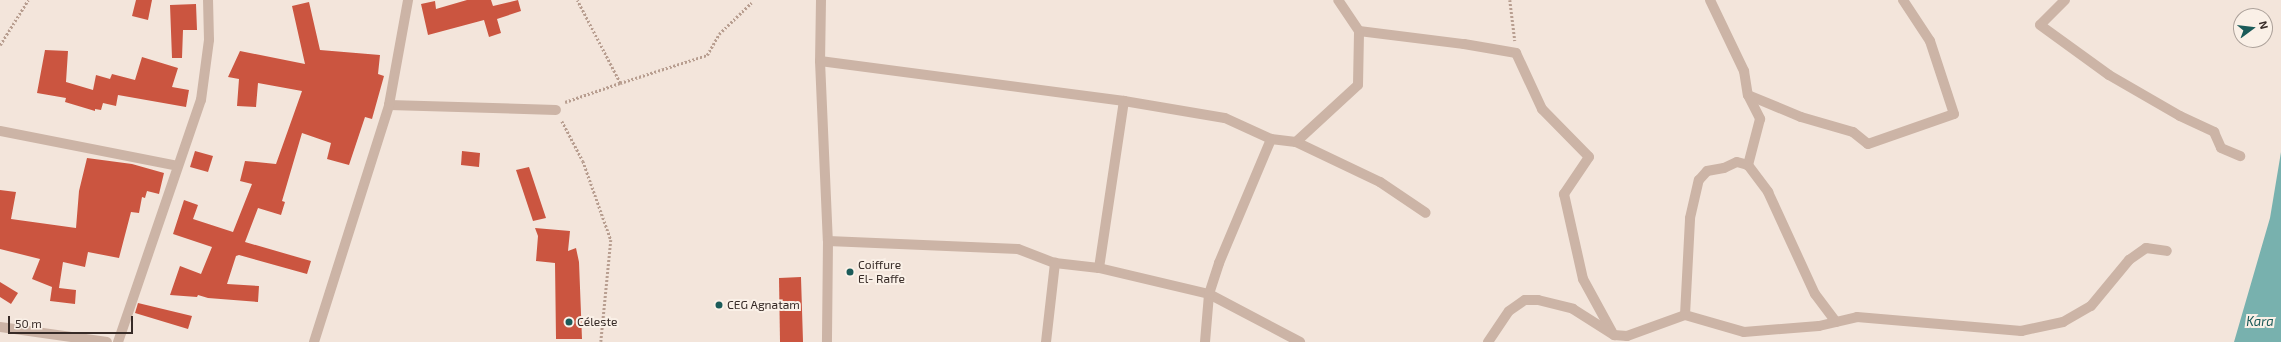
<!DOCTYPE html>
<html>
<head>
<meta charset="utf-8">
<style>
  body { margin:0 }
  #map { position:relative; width:2281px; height:342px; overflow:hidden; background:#f3e5db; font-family:"Exo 2",sans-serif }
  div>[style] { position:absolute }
  .water>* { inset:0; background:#78b1ae }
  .building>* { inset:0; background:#cb5540 }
  .path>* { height:2.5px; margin-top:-1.25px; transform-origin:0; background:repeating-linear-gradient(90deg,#b89e90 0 2px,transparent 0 4px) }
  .street>* { height:10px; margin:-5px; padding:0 5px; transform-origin:5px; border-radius:5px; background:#ccb4a6 }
  .dots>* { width:11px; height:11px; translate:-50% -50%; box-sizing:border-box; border:2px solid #faf0e7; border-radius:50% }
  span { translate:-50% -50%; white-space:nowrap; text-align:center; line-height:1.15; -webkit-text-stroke:4px #faf0e7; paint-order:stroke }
  .poi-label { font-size:12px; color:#372b27 }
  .left { translate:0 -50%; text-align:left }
  .water-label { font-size:13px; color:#1b5b59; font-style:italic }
  .north { position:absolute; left:2233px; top:8px; width:40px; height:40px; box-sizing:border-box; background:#faf0e7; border:1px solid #aca19a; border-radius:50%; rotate:75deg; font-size:11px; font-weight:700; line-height:16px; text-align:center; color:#372b27 }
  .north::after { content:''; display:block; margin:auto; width:14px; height:18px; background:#1b5b59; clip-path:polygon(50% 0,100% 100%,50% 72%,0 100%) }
  .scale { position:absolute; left:8px; top:316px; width:125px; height:18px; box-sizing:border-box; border:2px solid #372b27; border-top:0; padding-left:5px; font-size:12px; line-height:14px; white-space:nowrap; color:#372b27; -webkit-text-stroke:3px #faf0e7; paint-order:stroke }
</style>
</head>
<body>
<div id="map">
  <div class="water">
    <div style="clip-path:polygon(2281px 152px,2281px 342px,2234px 342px,2270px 218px)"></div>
  </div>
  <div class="building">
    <div style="clip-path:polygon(136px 0,152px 0,148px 20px,132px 16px)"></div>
    <div style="clip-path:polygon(467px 0,491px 0,493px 6px,518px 0,521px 11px,497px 19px,501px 33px,489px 37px,484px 20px,428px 35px,421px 4px,435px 1px,436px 9px)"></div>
    <div style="clip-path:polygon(309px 2px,320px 50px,380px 55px,378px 74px,384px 76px,372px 119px,365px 117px,349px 165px,327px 159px,331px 143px,302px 133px,282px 201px,285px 202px,281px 215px,258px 208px,245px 242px,311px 261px,307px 274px,239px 255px,236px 256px,227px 284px,259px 286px,258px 302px,208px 298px,198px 295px,197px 297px,170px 295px,180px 266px,201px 274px,212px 247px,173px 234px,184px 200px,198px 205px,193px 219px,233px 232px,252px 184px,240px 181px,245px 161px,276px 164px,302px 91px,258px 83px,256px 107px,237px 106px,239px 79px,228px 77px,240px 51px,305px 64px,292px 6px)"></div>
    <div style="clip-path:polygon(196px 4px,197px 30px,183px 30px,182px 58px,172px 58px,170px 5px)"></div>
    <div style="clip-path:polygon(45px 50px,68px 51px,66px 82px,93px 90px,96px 75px,110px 79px,112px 74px,135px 80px,142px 57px,178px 68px,172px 87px,189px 90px,186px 107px,118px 95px,116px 106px,103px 103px,101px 110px,95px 109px,95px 111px,65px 102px,66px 98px,37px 93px)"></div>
    <div style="clip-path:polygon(195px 151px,213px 156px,208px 172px,190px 167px)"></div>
    <div style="clip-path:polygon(462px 151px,480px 153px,479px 167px,461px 165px)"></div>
    <div style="clip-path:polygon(87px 158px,132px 164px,164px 173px,159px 194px,147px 191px,145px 198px,142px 197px,139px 213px,131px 212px,119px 258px,88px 252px,85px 267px,63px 262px,59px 288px,76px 290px,75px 304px,50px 301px,52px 287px,32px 279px,40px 259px,0 249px,0 190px,16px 192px,11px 219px,76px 228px,79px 191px)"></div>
    <div style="clip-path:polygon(529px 167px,546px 218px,533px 221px,516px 170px)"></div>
    <div style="clip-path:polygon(535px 228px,570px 231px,568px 251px,576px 248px,579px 262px,582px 339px,556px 339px,555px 263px,536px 261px,538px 236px)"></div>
    <div style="clip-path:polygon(801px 277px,803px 342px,780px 342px,779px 278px)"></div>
    <div style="clip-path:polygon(0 282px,18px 293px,11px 304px,0 297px)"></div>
    <div style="clip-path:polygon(138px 303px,192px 316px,188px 329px,135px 313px)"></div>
  </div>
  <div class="path">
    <div style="left:1510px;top:0;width:41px;rotate:83deg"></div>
    <div style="left:0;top:45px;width:53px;rotate:-58.1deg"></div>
    <div style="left:620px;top:83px;width:91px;rotate:-17.8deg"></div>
    <div style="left:707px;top:55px;width:24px;rotate:-60deg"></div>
    <div style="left:719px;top:34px;width:45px;rotate:-44.1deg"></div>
    <div style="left:565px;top:102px;width:58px;rotate:-19.1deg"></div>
    <div style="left:620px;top:83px;width:93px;rotate:-117.4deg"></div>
    <div style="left:562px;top:121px;width:45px;rotate:62.3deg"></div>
    <div style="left:583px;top:161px;width:84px;rotate:70.5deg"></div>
    <div style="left:611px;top:240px;width:102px;rotate:95.6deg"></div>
  </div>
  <div class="street">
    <div style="left:821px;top:0;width:61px;rotate:90.9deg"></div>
    <div style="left:820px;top:61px;width:180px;rotate:87.5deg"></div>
    <div style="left:828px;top:241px;width:101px;rotate:90.6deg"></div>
    <div style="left:1710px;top:0;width:79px;rotate:64.4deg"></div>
    <div style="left:1744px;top:71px;width:24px;rotate:81deg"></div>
    <div style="left:1748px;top:95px;width:57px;rotate:22.5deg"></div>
    <div style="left:1801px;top:117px;width:54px;rotate:16.1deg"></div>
    <div style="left:1853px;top:132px;width:19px;rotate:39deg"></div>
    <div style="left:1868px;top:144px;width:91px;rotate:-19.2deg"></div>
    <div style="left:1954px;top:114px;width:77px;rotate:-108.2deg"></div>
    <div style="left:1930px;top:41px;width:49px;rotate:-123.4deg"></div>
    <div style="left:2065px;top:0;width:35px;rotate:135deg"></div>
    <div style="left:2040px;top:25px;width:85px;rotate:35.9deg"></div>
    <div style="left:2109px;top:75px;width:82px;rotate:30deg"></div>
    <div style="left:2180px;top:116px;width:38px;rotate:25deg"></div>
    <div style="left:2214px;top:132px;width:17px;rotate:66deg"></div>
    <div style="left:2221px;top:148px;width:21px;rotate:23deg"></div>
    <div style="left:1359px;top:31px;width:106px;rotate:7.1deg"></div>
    <div style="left:1464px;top:44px;width:53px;rotate:9.8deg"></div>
    <div style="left:1516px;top:53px;width:62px;rotate:65.1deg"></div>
    <div style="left:1542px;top:109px;width:67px;rotate:45.6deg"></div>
    <div style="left:1589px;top:157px;width:45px;rotate:124deg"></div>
    <div style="left:1564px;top:194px;width:87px;rotate:77.4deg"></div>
    <div style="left:1583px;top:279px;width:60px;rotate:61.3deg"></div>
    <div style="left:820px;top:61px;width:307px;rotate:7.5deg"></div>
    <div style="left:1124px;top:101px;width:102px;rotate:9.6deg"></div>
    <div style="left:1225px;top:118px;width:51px;rotate:24.5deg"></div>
    <div style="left:1271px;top:139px;width:25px;rotate:7deg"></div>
    <div style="left:1296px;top:142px;width:93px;rotate:25.5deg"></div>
    <div style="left:1380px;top:182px;width:55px;rotate:34deg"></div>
    <div style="left:1748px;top:95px;width:27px;rotate:63deg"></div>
    <div style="left:1760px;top:119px;width:48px;rotate:104.6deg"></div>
    <div style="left:1748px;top:165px;width:34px;rotate:53deg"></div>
    <div style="left:1768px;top:192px;width:112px;rotate:65.3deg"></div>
    <div style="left:1815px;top:294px;width:35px;rotate:53deg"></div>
    <div style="left:389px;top:105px;width:167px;rotate:1.7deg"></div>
    <div style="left:0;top:131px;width:181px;rotate:11.1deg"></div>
    <div style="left:1296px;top:142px;width:84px;rotate:-42.6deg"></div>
    <div style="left:1358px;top:85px;width:54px;rotate:-88.9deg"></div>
    <div style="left:1359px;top:31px;width:37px;rotate:-124deg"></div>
    <div style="left:828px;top:241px;width:190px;rotate:2.4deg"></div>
    <div style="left:1018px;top:249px;width:40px;rotate:21deg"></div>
    <div style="left:1055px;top:263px;width:44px;rotate:6.5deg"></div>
    <div style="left:1099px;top:268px;width:113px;rotate:13.3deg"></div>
    <div style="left:1209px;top:294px;width:103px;rotate:27.8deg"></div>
    <div style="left:1099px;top:268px;width:169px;rotate:-81.5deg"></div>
    <div style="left:1685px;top:315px;width:97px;rotate:-87deg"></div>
    <div style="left:1690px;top:218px;width:39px;rotate:-77deg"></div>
    <div style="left:1699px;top:180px;width:12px;rotate:-48deg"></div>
    <div style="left:1707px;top:171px;width:17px;rotate:-10deg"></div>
    <div style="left:1724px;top:168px;width:14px;rotate:-25deg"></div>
    <div style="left:1737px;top:162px;width:11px;rotate:15deg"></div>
    <div style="left:0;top:327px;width:108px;rotate:8deg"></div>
    <div style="left:118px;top:342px;width:256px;rotate:-71.1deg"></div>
    <div style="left:201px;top:100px;width:61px;rotate:-82.4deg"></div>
    <div style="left:209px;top:40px;width:40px;rotate:-91.4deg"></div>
    <div style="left:314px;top:342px;width:249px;rotate:-72.4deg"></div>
    <div style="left:389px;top:105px;width:107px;rotate:-79.7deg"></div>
    <div style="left:1046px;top:342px;width:80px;rotate:-83.5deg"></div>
    <div style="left:1205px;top:342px;width:48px;rotate:-85.2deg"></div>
    <div style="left:1209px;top:294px;width:33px;rotate:-72deg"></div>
    <div style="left:1219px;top:263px;width:134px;rotate:-67.2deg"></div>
    <div style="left:1488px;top:342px;width:37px;rotate:-56deg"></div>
    <div style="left:1509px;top:311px;width:19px;rotate:-35deg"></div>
    <div style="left:1525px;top:300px;width:13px"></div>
    <div style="left:1538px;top:300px;width:36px;rotate:14deg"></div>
    <div style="left:1573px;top:309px;width:49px;rotate:32.4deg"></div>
    <div style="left:1614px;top:335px;width:13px;rotate:4deg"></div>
    <div style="left:1627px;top:336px;width:62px;rotate:-19.9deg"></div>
    <div style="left:1685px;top:315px;width:61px;rotate:16.1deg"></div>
    <div style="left:1744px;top:332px;width:75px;rotate:-4.6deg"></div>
    <div style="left:1819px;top:326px;width:39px;rotate:-13deg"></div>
    <div style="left:1857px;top:317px;width:165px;rotate:4.9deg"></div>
    <div style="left:2021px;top:331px;width:43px;rotate:-12.1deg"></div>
    <div style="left:2063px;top:322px;width:32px;rotate:-30deg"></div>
    <div style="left:2091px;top:306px;width:60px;rotate:-50.4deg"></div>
    <div style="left:2129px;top:260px;width:21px;rotate:-35deg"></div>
    <div style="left:2146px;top:248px;width:21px;rotate:8deg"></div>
  </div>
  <div class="dots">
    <div style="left:850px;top:272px;background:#1b5b59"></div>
    <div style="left:719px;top:305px;background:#1b5b59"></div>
    <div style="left:569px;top:322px;background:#1b5b59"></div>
  </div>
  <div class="poi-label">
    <span class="left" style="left:858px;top:272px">Coiffure<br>El- Raffe</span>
    <span class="left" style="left:727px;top:305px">CEG Agnatam</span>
    <span class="left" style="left:577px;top:322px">Céleste</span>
  </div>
  <div class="water-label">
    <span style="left:2260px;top:321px">Kara</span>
  </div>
  <div class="north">N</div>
  <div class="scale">50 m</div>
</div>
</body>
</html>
